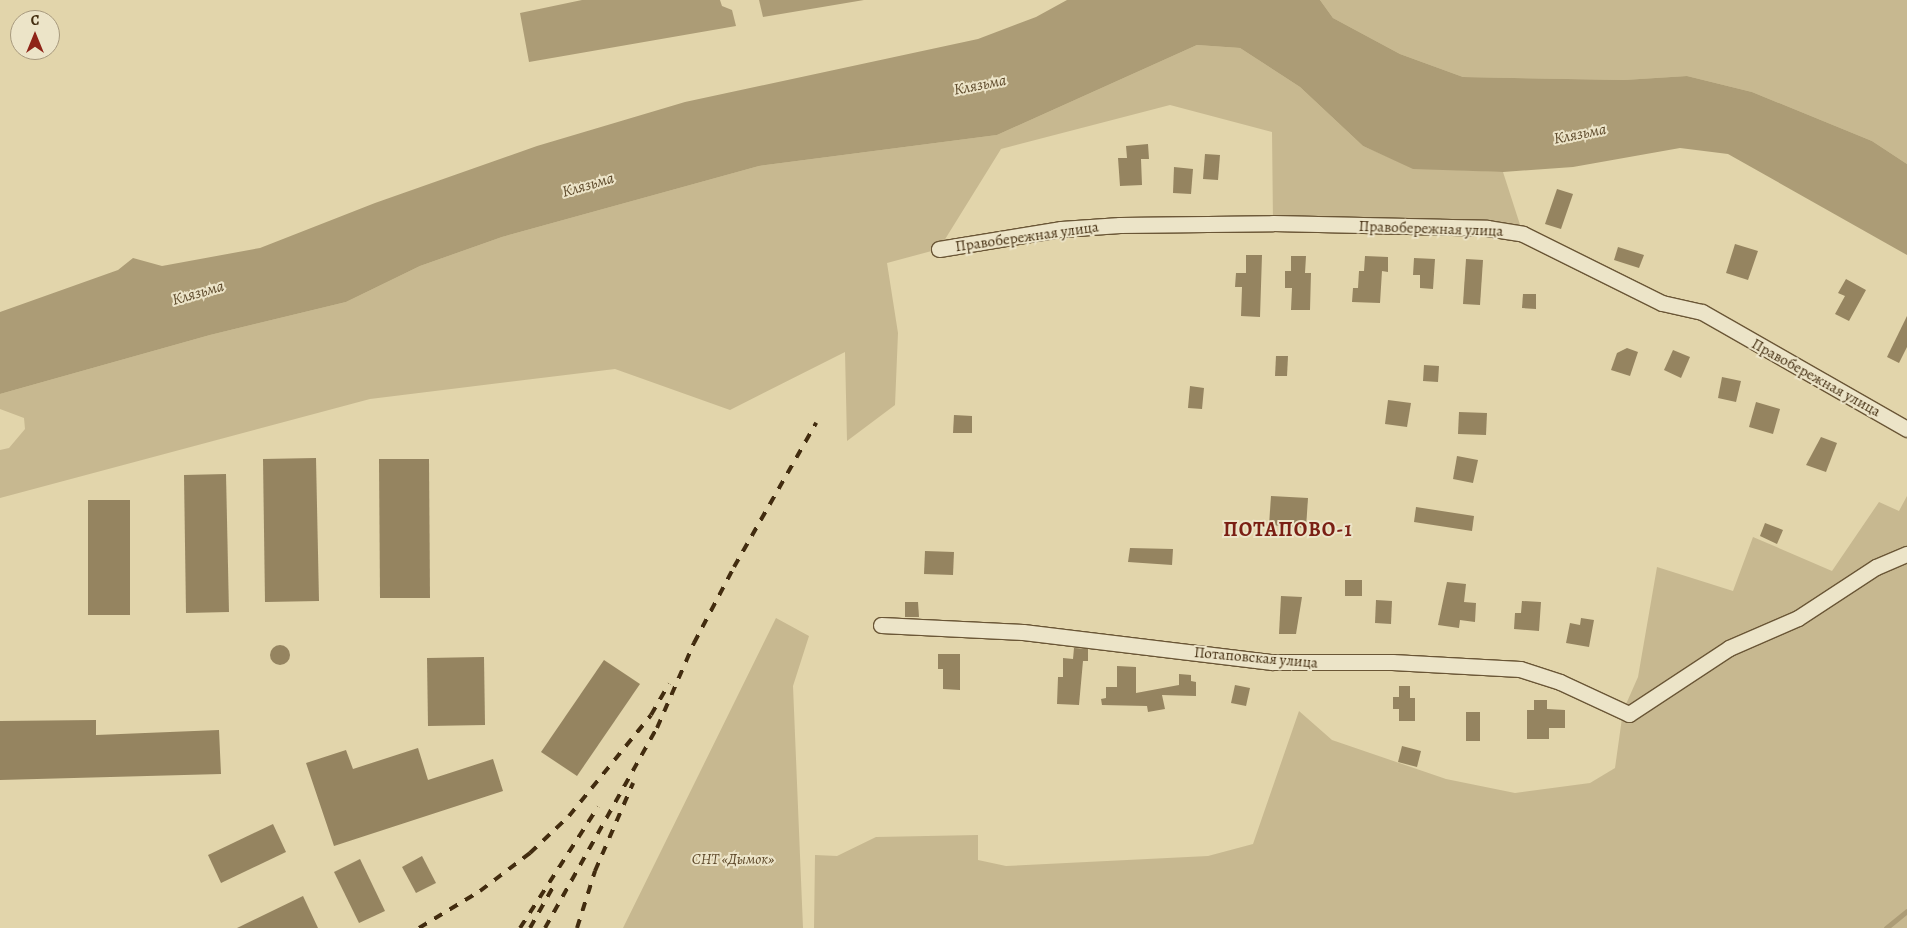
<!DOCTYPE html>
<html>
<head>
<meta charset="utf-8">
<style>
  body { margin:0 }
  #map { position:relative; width:1907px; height:928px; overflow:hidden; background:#e2d5ab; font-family:Alegreya,serif }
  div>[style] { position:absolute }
  .green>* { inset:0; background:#c7b890 }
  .water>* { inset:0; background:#ac9c76 }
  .stream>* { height:5px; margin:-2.5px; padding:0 2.5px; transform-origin:2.5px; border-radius:2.5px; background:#ac9c76 }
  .building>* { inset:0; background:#958460 }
  .round { border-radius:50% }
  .roads { filter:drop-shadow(1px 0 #6a5636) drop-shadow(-1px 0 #6a5636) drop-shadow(0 1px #6a5636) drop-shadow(0 -1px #6a5636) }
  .street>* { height:15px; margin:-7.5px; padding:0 7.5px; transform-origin:7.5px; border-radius:7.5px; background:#ece4c8 }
  .rail>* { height:4px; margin-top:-2px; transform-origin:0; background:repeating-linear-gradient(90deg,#422c0f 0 9px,transparent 0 18px) }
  span { translate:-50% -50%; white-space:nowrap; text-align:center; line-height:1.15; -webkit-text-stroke:4px #ece4c8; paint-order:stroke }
  .street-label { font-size:15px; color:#422c0f }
  .park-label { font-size:15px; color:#5d4829; font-style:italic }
  .water-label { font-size:16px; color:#5c4829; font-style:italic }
  .district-label { font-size:20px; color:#7a1f14; font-weight:700; letter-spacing:1px }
  .north { position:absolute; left:10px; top:10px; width:50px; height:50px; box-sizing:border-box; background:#ece4c8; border:1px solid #a89a7e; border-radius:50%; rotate:0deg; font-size:14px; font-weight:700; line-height:20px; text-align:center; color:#422c0f }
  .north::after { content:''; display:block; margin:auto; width:18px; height:22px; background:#8f2418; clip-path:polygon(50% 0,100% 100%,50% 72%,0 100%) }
</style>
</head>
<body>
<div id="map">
  <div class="green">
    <div style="clip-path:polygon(1320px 0,1907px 0,1907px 164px,1872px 141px,1752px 92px,1687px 76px,1624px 80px,1463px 77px,1400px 54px,1333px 18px)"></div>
    <div style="clip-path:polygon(1197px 45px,1240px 48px,1300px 87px,1363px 146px,1413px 168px,1503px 172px,1523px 234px,1273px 223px,1272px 132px,1170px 105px,1001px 149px,939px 249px,887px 263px,898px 333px,895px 405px,847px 441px,845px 352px,730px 410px,615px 369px,370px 399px,0 498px,0 450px,9px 448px,25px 429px,24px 418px,0 409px,0 394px,210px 335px,346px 302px,420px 266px,502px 237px,759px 166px,997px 135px)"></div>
    <div style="clip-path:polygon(1907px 496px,1907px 928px,814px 928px,815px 855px,837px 856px,876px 837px,978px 835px,978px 860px,1006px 866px,1208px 856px,1253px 844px,1299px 711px,1332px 740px,1446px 779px,1515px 793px,1590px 783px,1615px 768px,1623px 711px,1638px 677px,1657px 567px,1733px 591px,1753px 537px,1832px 571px,1879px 502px,1899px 511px)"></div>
    <div style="clip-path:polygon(776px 618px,809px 636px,793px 686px,803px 928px,623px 928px)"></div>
  </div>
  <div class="water">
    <div style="clip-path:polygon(582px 0,720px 0,722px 6px,732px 10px,736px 26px,529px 62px,520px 13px)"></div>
    <div style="clip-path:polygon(759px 0,864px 0,763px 17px)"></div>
    <div style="clip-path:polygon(1067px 0,1320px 0,1333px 18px,1400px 54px,1463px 77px,1624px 80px,1687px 76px,1752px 92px,1872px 141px,1907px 164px,1907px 255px,1728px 154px,1680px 148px,1573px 167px,1503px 172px,1413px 169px,1363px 146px,1300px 87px,1240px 48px,1197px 45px,997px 135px,759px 166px,502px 237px,420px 266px,346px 302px,210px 335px,0 394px,0 312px,118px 270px,133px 258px,162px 266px,260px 248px,375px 203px,537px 146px,685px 102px,978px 39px,1036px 17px)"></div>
  </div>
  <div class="stream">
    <div style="left:1886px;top:928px;width:27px;rotate:-39deg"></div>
  </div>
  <div class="building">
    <div style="clip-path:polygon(1148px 144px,1149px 159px,1141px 159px,1142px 185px,1120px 186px,1118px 158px,1127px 158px,1126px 146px)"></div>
    <div style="clip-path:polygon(1205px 154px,1220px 155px,1218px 180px,1203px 179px)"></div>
    <div style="clip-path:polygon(1174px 167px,1193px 169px,1191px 194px,1173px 193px)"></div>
    <div style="clip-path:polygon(1557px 189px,1573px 194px,1561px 229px,1545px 224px)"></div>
    <div style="clip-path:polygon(1735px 244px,1758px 251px,1748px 280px,1726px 273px)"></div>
    <div style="clip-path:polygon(1618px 247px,1644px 255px,1639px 268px,1614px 260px)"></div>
    <div style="clip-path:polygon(1246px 255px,1262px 255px,1260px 317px,1241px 316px,1242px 287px,1235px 287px,1236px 273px,1246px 273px)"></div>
    <div style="clip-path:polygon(1291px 256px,1306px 256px,1305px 273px,1311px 273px,1310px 310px,1291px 310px,1292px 288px,1285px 288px,1285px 271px,1291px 271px)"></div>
    <div style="clip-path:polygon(1365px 256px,1388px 257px,1388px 272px,1382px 271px,1380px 303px,1352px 302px,1353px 288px,1358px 288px,1359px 271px,1364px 271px)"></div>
    <div style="clip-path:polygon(1414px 258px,1435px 259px,1433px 289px,1420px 288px,1420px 275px,1413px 275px)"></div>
    <div style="clip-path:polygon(1466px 259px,1483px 260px,1480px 305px,1463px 304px)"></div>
    <div style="clip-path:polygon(1846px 279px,1866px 290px,1849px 321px,1835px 314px,1845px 296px,1838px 293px)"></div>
    <div style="clip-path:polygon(1523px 294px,1536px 294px,1536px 309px,1522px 308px)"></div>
    <div style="clip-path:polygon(1907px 316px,1907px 347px,1899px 363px,1887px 357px)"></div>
    <div style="clip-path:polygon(1627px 348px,1638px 352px,1630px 376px,1611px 370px,1617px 353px)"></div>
    <div style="clip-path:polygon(1673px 350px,1690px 357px,1681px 378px,1664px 370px)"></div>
    <div style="clip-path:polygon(1276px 356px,1288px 356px,1287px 376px,1275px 376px)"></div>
    <div style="clip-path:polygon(1424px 365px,1439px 366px,1438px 382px,1423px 381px)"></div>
    <div style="clip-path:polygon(1722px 377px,1741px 381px,1736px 402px,1718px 398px)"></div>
    <div style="clip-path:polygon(1190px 386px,1204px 388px,1202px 409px,1188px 408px)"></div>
    <div style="clip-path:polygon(1388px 400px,1411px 403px,1407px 427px,1385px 424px)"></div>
    <div style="clip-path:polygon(1756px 402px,1780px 409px,1773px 434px,1749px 427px)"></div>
    <div style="clip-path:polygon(1459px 412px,1487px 413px,1486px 435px,1458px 434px)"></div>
    <div style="clip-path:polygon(954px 415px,972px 416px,972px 433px,953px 433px)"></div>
    <div style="clip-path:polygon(1821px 437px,1837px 443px,1826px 472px,1806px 465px)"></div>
    <div style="clip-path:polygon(1457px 456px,1478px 460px,1473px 483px,1453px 479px)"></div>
    <div style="clip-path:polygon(316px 458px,319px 601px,265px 602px,263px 459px)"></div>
    <div style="clip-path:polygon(379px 459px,429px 459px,430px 598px,380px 598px)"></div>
    <div style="clip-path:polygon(226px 474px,229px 612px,186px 613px,184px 475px)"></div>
    <div style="clip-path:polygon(1271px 496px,1308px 498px,1306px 528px,1269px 525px)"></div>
    <div style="clip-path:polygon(88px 500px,130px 500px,130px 615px,88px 615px)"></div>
    <div style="clip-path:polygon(1416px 507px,1474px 516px,1472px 531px,1414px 522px)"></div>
    <div style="clip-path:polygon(1765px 523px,1783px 530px,1777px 544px,1760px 536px)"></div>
    <div style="clip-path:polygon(1130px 548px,1173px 549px,1172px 565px,1128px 562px)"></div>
    <div style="clip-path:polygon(925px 551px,954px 552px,953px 575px,924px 574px)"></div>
    <div style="clip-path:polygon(1345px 580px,1362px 580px,1362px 596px,1345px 596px)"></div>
    <div style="clip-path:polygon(1447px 582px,1466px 584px,1464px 602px,1476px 603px,1475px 622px,1460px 620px,1459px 628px,1438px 625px)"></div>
    <div style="clip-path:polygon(1281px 596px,1302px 597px,1296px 634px,1279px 634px)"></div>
    <div style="clip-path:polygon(1376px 600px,1392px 601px,1391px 624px,1375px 623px)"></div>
    <div style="clip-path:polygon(1522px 601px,1541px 602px,1539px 631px,1514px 629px,1515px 613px,1521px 613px)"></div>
    <div style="clip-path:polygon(905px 602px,918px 602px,919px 617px,905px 617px)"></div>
    <div style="clip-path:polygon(1581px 618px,1594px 620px,1589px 647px,1566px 643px,1570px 623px,1580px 625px)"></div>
    <div class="round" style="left:270px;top:645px;width:20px;height:20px"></div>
    <div style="clip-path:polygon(1074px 648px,1088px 649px,1088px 661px,1083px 661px,1079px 705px,1057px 704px,1058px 677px,1063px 677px,1063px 658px,1073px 659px)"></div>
    <div style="clip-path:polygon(938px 654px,960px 654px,960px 690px,943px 689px,943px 669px,938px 669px)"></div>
    <div style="clip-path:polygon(484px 657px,485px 725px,428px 726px,427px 658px)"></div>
    <div style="clip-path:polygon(604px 660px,640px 684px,577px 776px,541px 752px)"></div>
    <div style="clip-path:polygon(1117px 666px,1136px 667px,1136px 693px,1179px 685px,1179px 674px,1191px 675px,1191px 681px,1196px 682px,1196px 696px,1162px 695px,1165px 709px,1148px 712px,1147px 706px,1102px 705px,1101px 699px,1106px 698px,1106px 687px,1117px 687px)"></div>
    <div style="clip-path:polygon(1235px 685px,1250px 688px,1246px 706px,1231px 703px)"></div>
    <div style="clip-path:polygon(1399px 686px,1410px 686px,1410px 698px,1415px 698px,1415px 721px,1399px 721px,1399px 709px,1393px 709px,1393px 697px,1399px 697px)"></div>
    <div style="clip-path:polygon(1534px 700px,1547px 700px,1547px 709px,1565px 710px,1565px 728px,1549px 728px,1549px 739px,1527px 739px,1527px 710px,1534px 710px)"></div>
    <div style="clip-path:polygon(1466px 712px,1480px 712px,1480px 741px,1466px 741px)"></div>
    <div style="clip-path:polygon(96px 720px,96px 735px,219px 730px,221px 774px,0 780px,0 721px)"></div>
    <div style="clip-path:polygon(1402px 746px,1421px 751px,1417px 767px,1398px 762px)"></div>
    <div style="clip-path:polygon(418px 748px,428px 780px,493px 759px,503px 791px,334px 846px,306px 763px,346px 750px,353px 769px)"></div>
    <div style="clip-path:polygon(273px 824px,286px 852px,221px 883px,208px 855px)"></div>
    <div style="clip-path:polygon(422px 856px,436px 883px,416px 893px,402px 867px)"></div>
    <div style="clip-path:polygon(360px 859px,385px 911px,359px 923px,334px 872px)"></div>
    <div style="clip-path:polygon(303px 896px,318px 928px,237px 928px)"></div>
  </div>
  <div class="roads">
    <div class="street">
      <div style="left:939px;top:249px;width:124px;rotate:-9.3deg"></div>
      <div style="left:1061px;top:229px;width:59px;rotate:-3.9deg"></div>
      <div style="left:1120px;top:225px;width:153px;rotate:-0.7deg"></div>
      <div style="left:1273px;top:223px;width:214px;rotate:1.3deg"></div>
      <div style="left:1487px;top:228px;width:36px;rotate:9deg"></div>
      <div style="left:1523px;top:234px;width:155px;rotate:26.4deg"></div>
      <div style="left:1662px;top:303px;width:41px;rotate:12.7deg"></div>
      <div style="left:1702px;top:312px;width:236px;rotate:29.7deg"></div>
      <div style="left:881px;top:625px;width:142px;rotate:2.8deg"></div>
      <div style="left:1023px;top:632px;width:251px;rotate:6.9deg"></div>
      <div style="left:1272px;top:662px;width:120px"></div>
      <div style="left:1392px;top:662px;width:128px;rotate:3.1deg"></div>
      <div style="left:1520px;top:669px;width:42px;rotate:18deg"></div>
      <div style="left:1560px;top:682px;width:76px;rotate:24.9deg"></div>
      <div style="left:1629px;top:714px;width:120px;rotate:-33.4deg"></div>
      <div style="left:1729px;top:648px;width:75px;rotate:-23.5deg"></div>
      <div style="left:1798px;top:618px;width:93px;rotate:-33.2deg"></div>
      <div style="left:1876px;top:567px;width:34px;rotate:-23deg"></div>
    </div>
  </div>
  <div class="rail">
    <div style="left:419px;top:928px;width:71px;rotate:-31.2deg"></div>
    <div style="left:480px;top:891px;width:63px;rotate:-37.2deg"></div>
    <div style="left:530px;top:853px;width:54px;rotate:-43.5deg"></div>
    <div style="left:569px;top:816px;width:130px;rotate:-50.9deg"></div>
    <div style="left:651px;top:715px;width:36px;rotate:-60deg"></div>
    <div style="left:520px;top:928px;width:144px;rotate:-57.2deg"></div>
    <div style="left:530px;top:928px;width:47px;rotate:-60.7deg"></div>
    <div style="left:545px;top:928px;width:229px;rotate:-60.8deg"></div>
    <div style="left:657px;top:728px;width:93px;rotate:-66.5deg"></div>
    <div style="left:694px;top:643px;width:86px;rotate:-62.2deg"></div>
    <div style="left:734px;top:567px;width:166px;rotate:-60.3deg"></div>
    <div style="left:577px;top:928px;width:60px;rotate:-72.5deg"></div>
    <div style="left:595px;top:871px;width:96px;rotate:-66.6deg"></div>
  </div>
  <div class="street-label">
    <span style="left:1431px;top:229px;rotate:2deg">Правобережная улица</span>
    <span style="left:1027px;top:237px;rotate:-8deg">Правобережная улица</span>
    <span style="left:1816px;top:378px;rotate:29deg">Правобережная улица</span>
    <span style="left:1256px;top:658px;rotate:5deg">Потаповская улица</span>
  </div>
  <div class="park-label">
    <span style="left:733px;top:860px">СНТ «Дымок»</span>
  </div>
  <div class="water-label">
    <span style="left:980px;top:85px;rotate:-11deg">Клязьма</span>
    <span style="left:1580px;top:134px;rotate:-11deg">Клязьма</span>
    <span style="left:588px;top:185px;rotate:-16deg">Клязьма</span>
    <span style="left:198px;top:293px;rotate:-16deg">Клязьма</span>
  </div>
  <div class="district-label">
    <span style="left:1288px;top:529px">ПОТАПОВО-1</span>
  </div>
  <div class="north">С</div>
</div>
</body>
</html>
